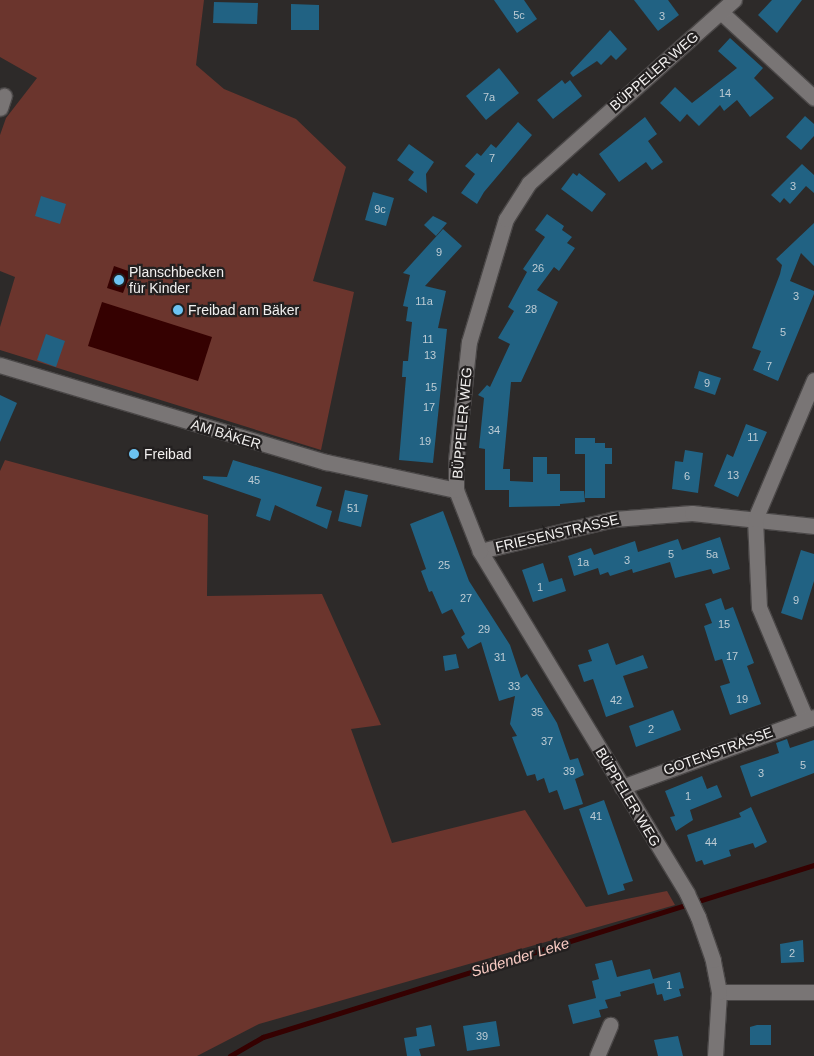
<!DOCTYPE html>
<html>
<head>
<meta charset="utf-8">
<style>
  body { margin:0 }
  #map { position:relative; width:814px; height:1056px; overflow:hidden; background:#2d2a29; font-family:Helvetica,sans-serif }
  div>[style] { position:absolute }
  .green>* { inset:0; background:#6b352d }
  .water>* { inset:0; background:#350101 }
  .stream>* { height:4.5px; margin:-2.25px; padding:0 2.25px; transform-origin:2.25px; border-radius:2.25px; background:#350101 }
  .building>* { inset:0; background:#216283 }
  .roads { filter:drop-shadow(1px 0 #4a4747) drop-shadow(-1px 0 #4a4747) drop-shadow(0 1px #4a4747) drop-shadow(0 -1px #4a4747) }
  .street>* { height:15px; margin:-7.5px; padding:0 7.5px; transform-origin:7.5px; border-radius:7.5px; background:#797575 }
  .dots>* { width:14px; height:14px; translate:-50% -50%; box-sizing:border-box; border:2px solid #232020; border-radius:50% }
  span { translate:-50% -50%; white-space:nowrap; text-align:center; line-height:1.15; -webkit-text-stroke:4.5px #232020; paint-order:stroke }
  .number-label { font-size:11px; color:#beccd4 }
  .number-label span { -webkit-text-stroke-width:0 }
  .street-label { font-size:14px; color:#f2f0ef }
  .poi-label { font-size:14px; color:#f2f0ef }
  .left { translate:0 -50%; text-align:left }
  .water-label { font-size:15px; color:#f9cbc3; font-style:italic }
</style>
</head>
<body>
<div id="map">
  <div class="green">
    <div style="clip-path:polygon(0 0,204px 0,196px 65px,224px 89px,296px 119px,346px 167px,313px 281px,354px 292px,321px 450px,0 350px,0 327px,15px 277px,0 271px,0 135px,6px 118px,37px 78px,0 57px)"></div>
    <div style="clip-path:polygon(5px 460px,208px 515px,207px 596px,322px 594px,381px 725px,351px 729px,392px 843px,525px 810px,586px 907px,667px 891px,675px 905px,259px 1024px,197px 1056px,0 1056px,0 471px)"></div>
  </div>
  <div class="water">
    <div style="clip-path:polygon(114px 266px,131px 272px,123px 293px,107px 288px)"></div>
    <div style="clip-path:polygon(102px 302px,212px 337px,198px 381px,88px 346px)"></div>
  </div>
  <div class="stream">
    <div style="left:230px;top:1056px;width:38px;rotate:-30deg"></div>
    <div style="left:263px;top:1037px;width:577px;rotate:-17.34deg"></div>
  </div>
  <div class="building">
    <div style="clip-path:polygon(494px 0,524px 0,537px 19px,517px 33px)"></div>
    <div style="clip-path:polygon(634px 0,668px 0,679px 15px,658px 31px)"></div>
    <div style="clip-path:polygon(772px 0,802px 0,777px 33px,758px 15px)"></div>
    <div style="clip-path:polygon(214px 2px,258px 3px,257px 24px,213px 23px)"></div>
    <div style="clip-path:polygon(291px 4px,319px 5px,319px 30px,291px 30px)"></div>
    <div style="clip-path:polygon(610px 30px,627px 49px,616px 60px,611px 55px,601px 65px,597px 61px,573px 77px,570px 73px)"></div>
    <div style="clip-path:polygon(730px 38px,763px 68px,754px 78px,774px 98px,750px 117px,737px 100px,724px 111px,720px 105px,699px 126px,687px 114px,680px 122px,660px 103px,675px 87px,692px 103px,737px 68px,718px 51px)"></div>
    <div style="clip-path:polygon(499px 68px,519px 93px,486px 120px,466px 96px)"></div>
    <div style="clip-path:polygon(562px 80px,565px 84px,570px 80px,582px 96px,553px 119px,537px 100px)"></div>
    <div style="clip-path:polygon(805px 116px,814px 124px,814px 136px,801px 150px,786px 137px)"></div>
    <div style="clip-path:polygon(645px 117px,657px 134px,648px 141px,663px 162px,652px 170px,646px 162px,619px 182px,599px 154px)"></div>
    <div style="clip-path:polygon(518px 122px,532px 135px,484px 192px,477px 204px,461px 193px,475px 174px,465px 166px,477px 153px,481px 156px,491px 144px,496px 148px)"></div>
    <div style="clip-path:polygon(409px 144px,434px 162px,426px 174px,427px 193px,408px 180px,414px 172px,397px 160px)"></div>
    <div style="clip-path:polygon(802px 164px,814px 175px,814px 193px,806px 186px,790px 204px,784px 198px,780px 203px,771px 195px)"></div>
    <div style="clip-path:polygon(573px 173px,577px 176px,579px 173px,606px 194px,592px 212px,561px 189px)"></div>
    <div style="clip-path:polygon(373px 192px,394px 198px,386px 226px,365px 220px)"></div>
    <div style="clip-path:polygon(41px 196px,66px 204px,60px 224px,35px 216px)"></div>
    <div style="clip-path:polygon(547px 214px,564px 226px,562px 230px,572px 237px,567px 243px,575px 248px,559px 271px,554px 267px,537px 290px,558px 302px,521px 382px,511px 382px,503px 469px,510px 469px,510px 481px,533px 482px,533px 457px,547px 457px,547px 474px,560px 474px,560px 491px,584px 491px,585px 502px,560px 504px,560px 506px,509px 507px,509px 490px,485px 490px,485px 449px,479px 448px,484px 398px,478px 395px,487px 385px,490px 387px,510px 344px,498px 338px,514px 311px,508px 307px,527px 272px,523px 269px,545px 237px,535px 230px)"></div>
    <div style="clip-path:polygon(433px 216px,447px 223px,436px 236px,424px 225px)"></div>
    <div style="clip-path:polygon(814px 223px,814px 266px,801px 253px,790px 281px,814px 291px,814px 294px,778px 381px,753px 370px,761px 351px,752px 348px,780px 274px,782px 265px,776px 259px)"></div>
    <div style="clip-path:polygon(443px 229px,462px 246px,425px 286px,446px 291px,438px 328px,447px 329px,433px 463px,399px 460px,406px 377px,402px 377px,403px 361px,408px 361px,412px 322px,406px 321px,408px 307px,403px 306px,410px 275px,403px 273px)"></div>
    <div style="clip-path:polygon(46px 334px,65px 341px,56px 367px,37px 360px)"></div>
    <div style="clip-path:polygon(699px 371px,721px 378px,715px 395px,694px 388px)"></div>
    <div style="clip-path:polygon(0 395px,17px 403px,0 442px)"></div>
    <div style="clip-path:polygon(746px 424px,767px 432px,738px 497px,714px 486px,727px 454px,733px 457px)"></div>
    <div style="clip-path:polygon(575px 438px,595px 438px,595px 443px,605px 443px,605px 448px,612px 448px,612px 464px,605px 464px,605px 498px,585px 498px,585px 454px,575px 454px)"></div>
    <div style="clip-path:polygon(685px 450px,703px 453px,698px 493px,672px 489px,675px 461px,683px 462px)"></div>
    <div style="clip-path:polygon(233px 460px,322px 487px,316px 506px,332px 511px,327px 529px,275px 505px,270px 521px,256px 516px,261px 499px,203px 479px,203px 476px,227px 477px)"></div>
    <div style="clip-path:polygon(345px 490px,368px 495px,361px 527px,338px 521px)"></div>
    <div style="clip-path:polygon(443px 511px,469px 581px,510px 645px,521px 678px,527px 674px,557px 723px,570px 760px,578px 758px,584px 775px,575px 779px,583px 804px,564px 810px,557px 790px,549px 793px,544px 778px,537px 781px,535px 774px,527px 776px,512px 737px,517px 736px,510px 724px,515px 696px,499px 701px,481px 642px,468px 649px,461px 637px,465px 634px,452px 609px,442px 614px,432px 591px,429px 592px,421px 571px,426px 569px,410px 524px)"></div>
    <div style="clip-path:polygon(720px 537px,730px 569px,713px 574px,711px 569px,675px 578px,670px 562px,633px 573px,632px 569px,610px 576px,608px 572px,600px 575px,598px 568px,574px 576px,568px 556px,591px 548px,594px 555px,635px 541px,638px 552px,678px 539px,682px 550px)"></div>
    <div style="clip-path:polygon(801px 550px,814px 554px,814px 581px,802px 620px,781px 613px)"></div>
    <div style="clip-path:polygon(543px 563px,549px 582px,562px 578px,566px 591px,533px 602px,522px 570px)"></div>
    <div style="clip-path:polygon(721px 598px,725px 610px,733px 607px,754px 663px,747px 666px,761px 704px,730px 715px,720px 686px,730px 683px,722px 659px,715px 661px,704px 626px,712px 623px,705px 604px)"></div>
    <div style="clip-path:polygon(608px 643px,616px 665px,643px 655px,648px 668px,623px 676px,634px 707px,606px 717px,593px 679px,584px 682px,578px 665px,592px 661px,588px 650px)"></div>
    <div style="clip-path:polygon(456px 654px,459px 668px,445px 671px,443px 656px)"></div>
    <div style="clip-path:polygon(673px 710px,681px 730px,636px 747px,629px 726px)"></div>
    <div style="clip-path:polygon(787px 739px,790px 748px,814px 740px,814px 773px,751px 797px,740px 766px,779px 753px,776px 743px)"></div>
    <div style="clip-path:polygon(702px 776px,707px 789px,717px 785px,722px 797px,690px 810px,693px 820px,676px 831px,670px 817px,675px 816px,665px 791px)"></div>
    <div style="clip-path:polygon(604px 800px,633px 881px,623px 884px,625px 890px,608px 895px,579px 809px)"></div>
    <div style="clip-path:polygon(751px 807px,767px 842px,755px 848px,753px 843px,729px 850px,731px 856px,704px 865px,702px 860px,696px 862px,687px 835px,741px 817px,739px 813px)"></div>
    <div style="clip-path:polygon(803px 940px,804px 962px,781px 963px,780px 944px)"></div>
    <div style="clip-path:polygon(612px 960px,617px 977px,650px 969px,653px 979px,680px 972px,684px 988px,679px 989px,681px 996px,664px 1001px,662px 994px,657px 995px,654px 983px,620px 992px,621px 996px,605px 1000px,608px 1008px,599px 1010px,601px 1017px,573px 1024px,568px 1005px,596px 998px,592px 981px,599px 979px,595px 964px)"></div>
    <div style="clip-path:polygon(496px 1021px,500px 1046px,467px 1051px,463px 1026px)"></div>
    <div style="clip-path:polygon(431px 1025px,435px 1046px,419px 1049px,421px 1056px,407px 1056px,404px 1038px,417px 1036px,416px 1028px)"></div>
    <div style="clip-path:polygon(757px 1025px,771px 1025px,771px 1045px,750px 1045px,750px 1027px)"></div>
    <div style="clip-path:polygon(678px 1036px,683px 1056px,658px 1056px,654px 1040px)"></div>
  </div>
  <div class="roads">
    <div class="street">
      <div style="left:722px;top:13px;width:125px;rotate:42.7deg"></div>
      <div style="left:0;top:108px;width:13px;rotate:-72deg"></div>
      <div style="left:0;top:365px;width:340px;rotate:16.6deg"></div>
      <div style="left:326px;top:462px;width:133px;rotate:12.2deg"></div>
      <div style="left:480px;top:551px;width:138px;rotate:-13.4deg"></div>
      <div style="left:614px;top:519px;width:78px;rotate:-4.4deg"></div>
      <div style="left:692px;top:513px;width:123px;rotate:6.1deg"></div>
      <div style="left:806px;top:719px;width:121px;rotate:-112.8deg"></div>
      <div style="left:759px;top:607px;width:88px;rotate:-92.6deg"></div>
      <div style="left:755px;top:519px;width:151px;rotate:-67deg"></div>
      <div style="left:622px;top:787px;width:204px;rotate:-20deg"></div>
      <div style="left:719px;top:992px;width:95px"></div>
      <div style="left:597px;top:1056px;width:34px;rotate:-67deg"></div>
      <div style="left:715px;top:1056px;width:64px;rotate:-86.4deg"></div>
      <div style="left:719px;top:992px;width:33px;rotate:-101deg"></div>
      <div style="left:713px;top:960px;width:46px;rotate:-109.2deg"></div>
      <div style="left:698px;top:917px;width:26px;rotate:-115deg"></div>
      <div style="left:687px;top:893px;width:400px;rotate:-121.2deg"></div>
      <div style="left:480px;top:551px;width:66px;rotate:-111.5deg"></div>
      <div style="left:456px;top:490px;width:29px;rotate:-90deg"></div>
      <div style="left:456px;top:461px;width:120px;rotate:-83.8deg"></div>
      <div style="left:469px;top:342px;width:128px;rotate:-73.3deg"></div>
      <div style="left:506px;top:219px;width:43px;rotate:-57.4deg"></div>
      <div style="left:529px;top:183px;width:275px;rotate:-41.8deg"></div>
    </div>
  </div>
  <div class="dots">
    <div style="left:119px;top:280px;background:#6cc3f2"></div>
    <div style="left:178px;top:310px;background:#6cc3f2"></div>
    <div style="left:134px;top:454px;background:#6cc3f2"></div>
  </div>
  <div class="number-label">
    <span style="left:519px;top:15px">5c</span>
    <span style="left:662px;top:16px">3</span>
    <span style="left:725px;top:93px">14</span>
    <span style="left:489px;top:97px">7a</span>
    <span style="left:492px;top:158px">7</span>
    <span style="left:793px;top:186px">3</span>
    <span style="left:380px;top:209px">9c</span>
    <span style="left:439px;top:252px">9</span>
    <span style="left:538px;top:268px">26</span>
    <span style="left:796px;top:296px">3</span>
    <span style="left:424px;top:301px">11a</span>
    <span style="left:531px;top:309px">28</span>
    <span style="left:783px;top:332px">5</span>
    <span style="left:428px;top:339px">11</span>
    <span style="left:430px;top:355px">13</span>
    <span style="left:769px;top:366px">7</span>
    <span style="left:707px;top:383px">9</span>
    <span style="left:431px;top:387px">15</span>
    <span style="left:429px;top:407px">17</span>
    <span style="left:494px;top:430px">34</span>
    <span style="left:753px;top:437px">11</span>
    <span style="left:425px;top:441px">19</span>
    <span style="left:733px;top:475px">13</span>
    <span style="left:687px;top:476px">6</span>
    <span style="left:254px;top:480px">45</span>
    <span style="left:353px;top:508px">51</span>
    <span style="left:671px;top:554px">5</span>
    <span style="left:712px;top:554px">5a</span>
    <span style="left:627px;top:560px">3</span>
    <span style="left:583px;top:562px">1a</span>
    <span style="left:444px;top:565px">25</span>
    <span style="left:540px;top:587px">1</span>
    <span style="left:466px;top:598px">27</span>
    <span style="left:796px;top:600px">9</span>
    <span style="left:724px;top:624px">15</span>
    <span style="left:484px;top:629px">29</span>
    <span style="left:732px;top:656px">17</span>
    <span style="left:500px;top:657px">31</span>
    <span style="left:514px;top:686px">33</span>
    <span style="left:742px;top:699px">19</span>
    <span style="left:616px;top:700px">42</span>
    <span style="left:537px;top:712px">35</span>
    <span style="left:651px;top:729px">2</span>
    <span style="left:547px;top:741px">37</span>
    <span style="left:803px;top:765px">5</span>
    <span style="left:569px;top:771px">39</span>
    <span style="left:761px;top:773px">3</span>
    <span style="left:688px;top:796px">1</span>
    <span style="left:596px;top:816px">41</span>
    <span style="left:711px;top:842px">44</span>
    <span style="left:792px;top:953px">2</span>
    <span style="left:669px;top:985px">1</span>
    <span style="left:482px;top:1036px">39</span>
  </div>
  <div class="street-label">
    <span style="left:654px;top:71px;rotate:-41deg">BÜPPELER WEG</span>
    <span style="left:462px;top:423px;rotate:-85deg">BÜPPELER WEG</span>
    <span style="left:226px;top:434px;rotate:17deg">AM BÄKER</span>
    <span style="left:557px;top:533px;rotate:-13deg">FRIESENSTRASSE</span>
    <span style="left:718px;top:751px;rotate:-20deg">GOTENSTRASSE</span>
    <span style="left:628px;top:797px;rotate:59deg">BÜPPELER WEG</span>
  </div>
  <div class="poi-label">
    <span class="left" style="left:129px;top:280px">Planschbecken<br>für Kinder</span>
    <span class="left" style="left:188px;top:310px">Freibad am Bäker</span>
    <span class="left" style="left:144px;top:454px">Freibad</span>
  </div>
  <div class="water-label">
    <span style="left:520px;top:957px;rotate:-17deg">Südender Leke</span>
  </div>
</div>
</body>
</html>
